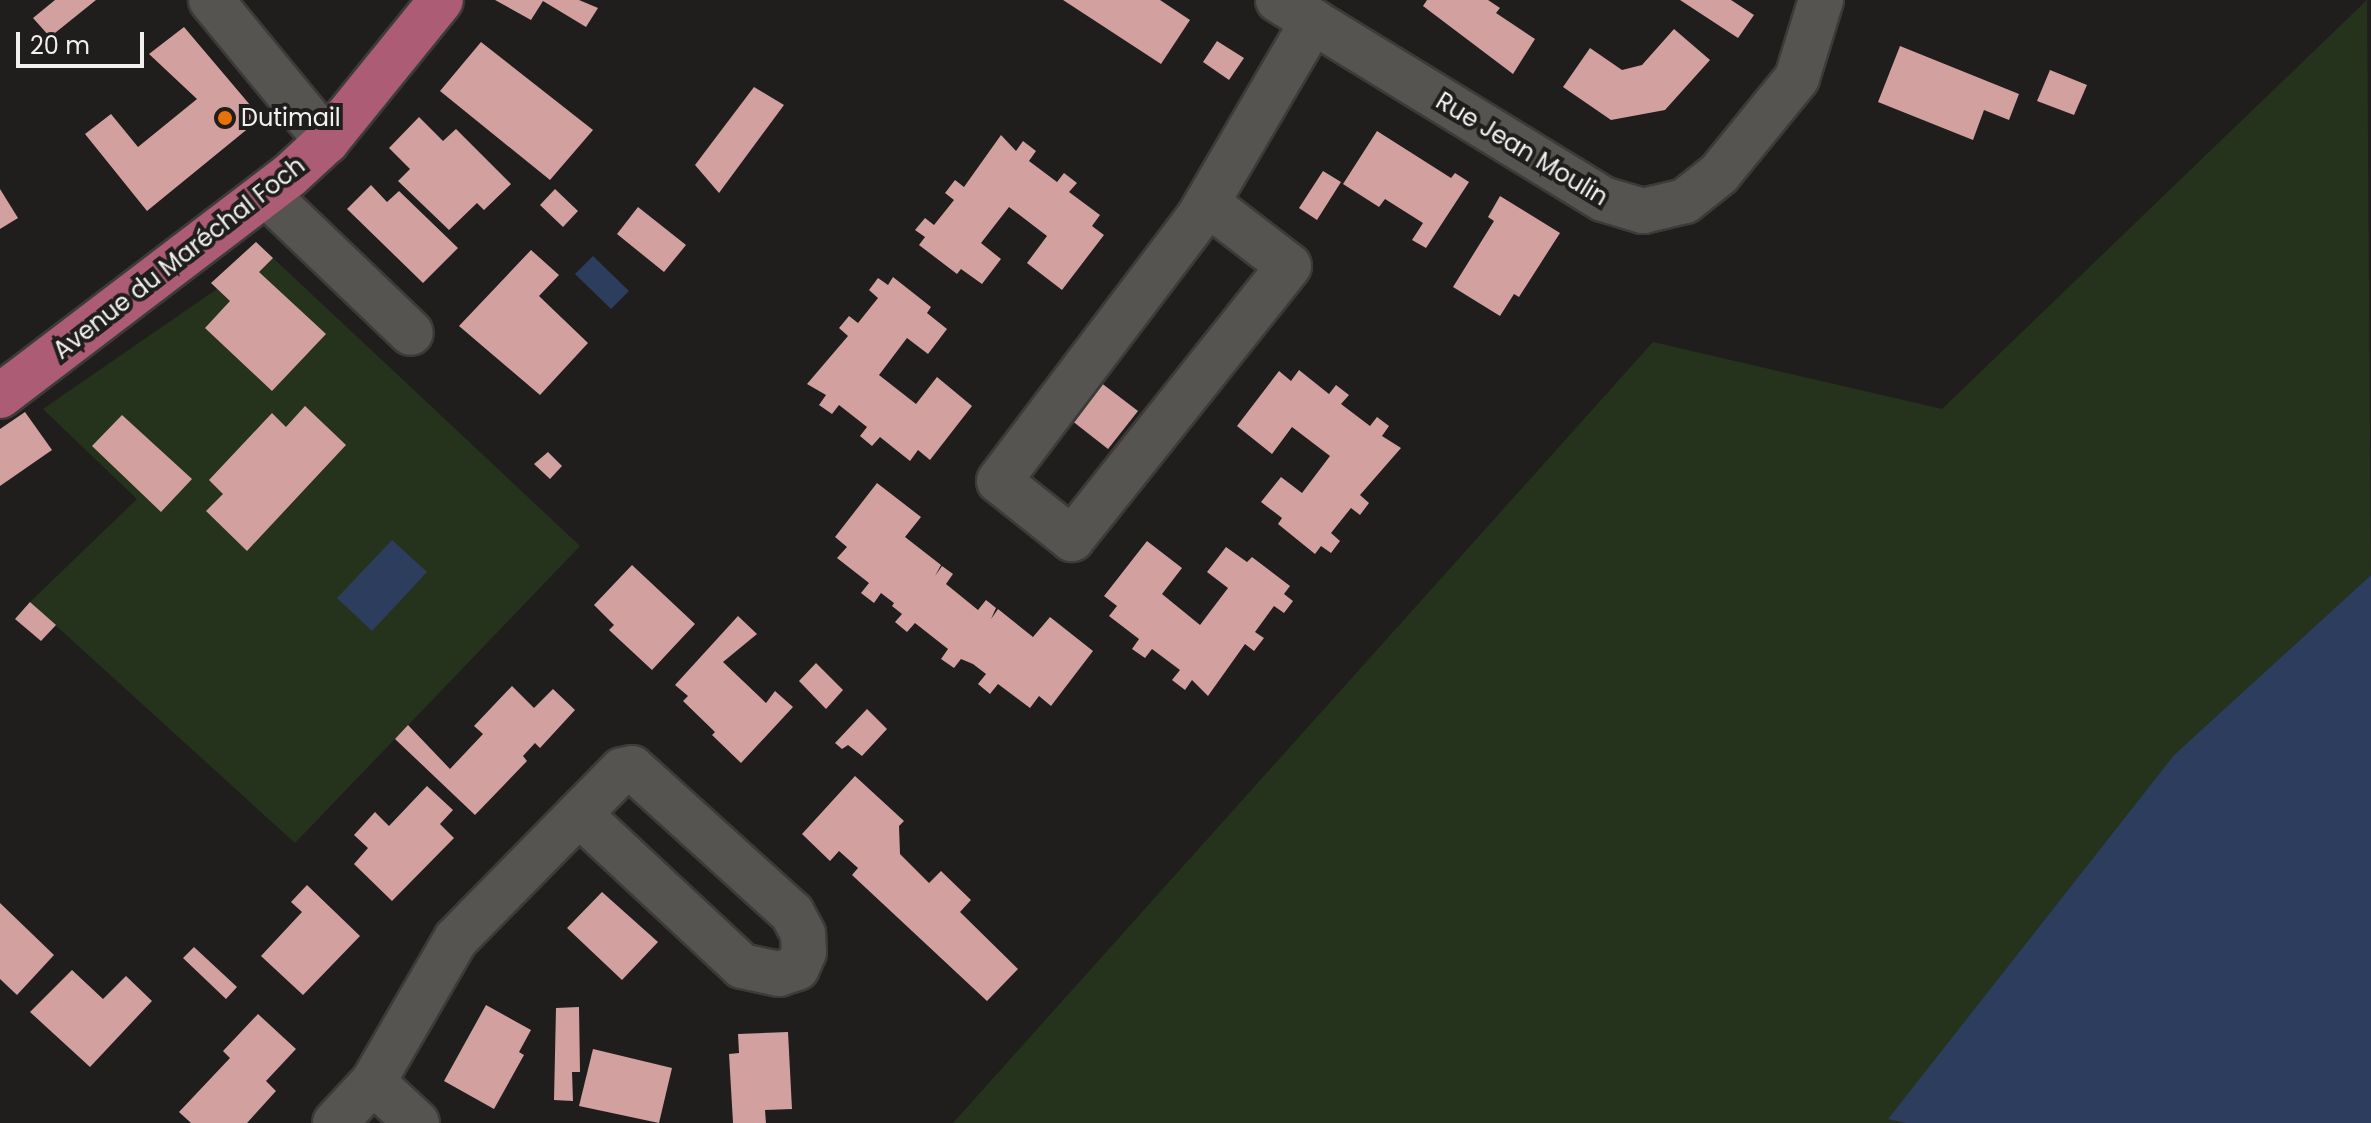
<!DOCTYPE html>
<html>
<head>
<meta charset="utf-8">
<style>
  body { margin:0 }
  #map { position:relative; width:2371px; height:1123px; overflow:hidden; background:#1f1e1c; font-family:Poppins,sans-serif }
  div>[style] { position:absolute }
  .green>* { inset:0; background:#26331c }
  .water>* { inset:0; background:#2d3d5d }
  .building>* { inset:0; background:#d2a09e }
  .roads { filter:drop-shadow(2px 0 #3c3b3a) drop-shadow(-2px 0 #3c3b3a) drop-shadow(0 2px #3c3b3a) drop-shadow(0 -2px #3c3b3a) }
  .minor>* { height:44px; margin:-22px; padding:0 22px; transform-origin:22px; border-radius:22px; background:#555451 }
  .major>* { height:44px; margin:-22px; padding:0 22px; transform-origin:22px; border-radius:22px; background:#ad5c76 }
  .dots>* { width:22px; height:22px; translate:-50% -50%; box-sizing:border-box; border:4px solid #1f1e1c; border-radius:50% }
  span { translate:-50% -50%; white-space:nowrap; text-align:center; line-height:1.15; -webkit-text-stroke:8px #1f1e1c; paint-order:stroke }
  .poi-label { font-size:24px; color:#f1f1ef }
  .left { translate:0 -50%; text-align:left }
  .street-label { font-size:24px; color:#f1f1ef }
  .scale { position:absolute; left:16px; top:32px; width:128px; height:36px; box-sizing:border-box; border:4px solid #f1f1ef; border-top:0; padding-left:10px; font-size:24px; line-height:28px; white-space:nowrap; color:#f1f1ef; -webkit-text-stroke:6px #1f1e1c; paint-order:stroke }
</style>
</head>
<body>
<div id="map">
  <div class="green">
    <div style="clip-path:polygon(2367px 0,2371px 575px,2174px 755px,1889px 1118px,1906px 1123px,953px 1123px,1653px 342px,1942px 409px)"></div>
    <div style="clip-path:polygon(256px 242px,580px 546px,295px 843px,30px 602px,137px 499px,43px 409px,217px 289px,211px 283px)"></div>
  </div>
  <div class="water">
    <div style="clip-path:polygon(593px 256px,629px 291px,611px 309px,575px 274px)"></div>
    <div style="clip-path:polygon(392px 540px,427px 572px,372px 631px,337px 598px)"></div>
    <div style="clip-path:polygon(2371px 575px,2371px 1123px,1906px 1123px,1888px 1119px,2174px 755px)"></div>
  </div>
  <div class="building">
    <div style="clip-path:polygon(55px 0,96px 0,50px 37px,33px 18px)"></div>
    <div style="clip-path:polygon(495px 0,579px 0,598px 8px,586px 27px,543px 1px,531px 20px)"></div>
    <div style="clip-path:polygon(1063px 0,1160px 0,1190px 20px,1161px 64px)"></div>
    <div style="clip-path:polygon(1427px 0,1488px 0,1500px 8px,1496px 13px,1535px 39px,1513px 74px,1423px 6px)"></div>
    <div style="clip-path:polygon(1680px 0,1731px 0,1754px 15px,1738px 38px)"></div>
    <div style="clip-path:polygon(184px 27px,261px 118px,147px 211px,85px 134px,111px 114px,138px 147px,197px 99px,149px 54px)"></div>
    <div style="clip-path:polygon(1674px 29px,1710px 60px,1665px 110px,1611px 120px,1563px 87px,1590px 48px,1622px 70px,1642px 65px)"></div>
    <div style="clip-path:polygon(1217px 41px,1244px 58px,1229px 80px,1203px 62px)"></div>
    <div style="clip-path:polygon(481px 42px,593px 130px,550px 180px,440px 91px)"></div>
    <div style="clip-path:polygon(1900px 46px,2019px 94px,2009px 120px,1984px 110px,1973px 140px,1878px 102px)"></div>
    <div style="clip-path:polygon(2050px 70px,2087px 85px,2074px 115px,2037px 101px)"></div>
    <div style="clip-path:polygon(754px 87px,784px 105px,719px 193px,695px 165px)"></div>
    <div style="clip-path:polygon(419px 117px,443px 141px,456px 129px,511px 184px,484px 210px,477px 203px,449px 230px,398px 181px,410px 169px,389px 148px)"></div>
    <div style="clip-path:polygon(1377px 131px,1451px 178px,1455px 173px,1469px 182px,1426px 248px,1412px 240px,1423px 223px,1385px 199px,1379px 207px,1343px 184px)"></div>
    <div style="clip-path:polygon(1001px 135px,1016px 151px,1023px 141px,1036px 151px,1029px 161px,1057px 182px,1064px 173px,1077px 183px,1069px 192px,1100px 215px,1092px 226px,1104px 235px,1062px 290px,1027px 263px,1047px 236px,1009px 207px,981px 243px,1001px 259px,982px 284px,961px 269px,957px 274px,919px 245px,925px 237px,915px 230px,925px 218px,934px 225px,954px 200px,945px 193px,955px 180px,964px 187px)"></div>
    <div style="clip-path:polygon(1323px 171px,1341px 182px,1317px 220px,1299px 208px)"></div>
    <div style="clip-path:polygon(371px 185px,387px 202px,399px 191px,458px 248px,423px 283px,347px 209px)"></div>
    <div style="clip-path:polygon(0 189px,18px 218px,0 229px)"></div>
    <div style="clip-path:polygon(555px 189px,578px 211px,563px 227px,540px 205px)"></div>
    <div style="clip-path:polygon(1500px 196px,1560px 233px,1519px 297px,1514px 294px,1500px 316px,1453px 287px,1494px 221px,1488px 217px)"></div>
    <div style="clip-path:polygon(638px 207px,686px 245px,664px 272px,617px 234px)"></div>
    <div style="clip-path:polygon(256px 242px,273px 258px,259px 272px,326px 334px,272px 391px,205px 328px,230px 301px,211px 283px)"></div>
    <div style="clip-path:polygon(531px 250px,559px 275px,539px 296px,588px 343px,540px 395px,459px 326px)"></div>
    <div style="clip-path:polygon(893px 277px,931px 307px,927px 313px,947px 329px,928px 354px,907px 338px,879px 375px,916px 404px,937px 377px,972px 406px,930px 460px,918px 450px,910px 461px,880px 437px,872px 446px,860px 436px,867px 427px,839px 405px,832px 414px,819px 405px,826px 395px,807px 384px,848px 336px,839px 328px,849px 316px,858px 323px,878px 298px,869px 290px,878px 278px,888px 285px)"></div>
    <div style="clip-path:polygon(1299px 370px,1329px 394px,1336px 385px,1349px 395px,1341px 404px,1370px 426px,1377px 417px,1389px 426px,1382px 436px,1401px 448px,1360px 495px,1369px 503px,1360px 515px,1351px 508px,1331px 533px,1340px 541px,1331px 553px,1321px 546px,1315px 554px,1278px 524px,1282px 518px,1261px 502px,1281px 477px,1302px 493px,1330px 456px,1292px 427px,1272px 454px,1237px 426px,1279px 371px,1291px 381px)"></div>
    <div style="clip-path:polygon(1100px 382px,1138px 411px,1108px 449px,1071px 420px)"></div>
    <div style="clip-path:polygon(305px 406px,346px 445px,247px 551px,206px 511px,223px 494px,209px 480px,272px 413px,286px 427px)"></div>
    <div style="clip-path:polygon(25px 412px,52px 450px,0 486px,0 429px)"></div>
    <div style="clip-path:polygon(122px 415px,192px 479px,161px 512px,92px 446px)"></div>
    <div style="clip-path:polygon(548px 452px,562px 466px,550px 479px,534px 464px)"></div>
    <div style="clip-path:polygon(877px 483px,921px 517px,905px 537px,941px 565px,935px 576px,942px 566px,953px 574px,946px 584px,978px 610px,986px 600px,996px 608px,991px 619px,998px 609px,1033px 637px,1050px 617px,1093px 651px,1051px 706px,1039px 696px,1030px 708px,998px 684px,990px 694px,978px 684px,986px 674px,973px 664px,961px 659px,954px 668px,941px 659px,948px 649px,915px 623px,907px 632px,895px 622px,902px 614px,892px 606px,894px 603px,881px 593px,874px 603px,861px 593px,869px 583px,837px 558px,847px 547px,835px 537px)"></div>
    <div style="clip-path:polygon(1147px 541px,1182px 568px,1162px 594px,1200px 625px,1228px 588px,1207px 572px,1226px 547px,1247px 562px,1252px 557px,1290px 586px,1284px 594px,1293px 601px,1284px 613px,1274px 606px,1255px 632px,1264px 638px,1254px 651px,1245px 644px,1208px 696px,1192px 680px,1185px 690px,1172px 680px,1180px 670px,1152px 649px,1145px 658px,1132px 649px,1139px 639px,1109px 616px,1117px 606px,1104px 596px)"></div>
    <div style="clip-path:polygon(632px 565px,695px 624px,652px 670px,609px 630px,614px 625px,594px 605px)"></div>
    <div style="clip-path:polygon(30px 602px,56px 625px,41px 641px,15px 619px)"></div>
    <div style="clip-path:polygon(738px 616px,757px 634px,723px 662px,766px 703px,775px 691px,793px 707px,741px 763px,712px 735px,715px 732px,683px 701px,688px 696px,675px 685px)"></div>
    <div style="clip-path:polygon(816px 663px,843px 690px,826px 709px,799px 681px)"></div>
    <div style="clip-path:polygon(512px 686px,534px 708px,553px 689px,575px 710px,540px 748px,535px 743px,523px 756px,527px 761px,475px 815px,395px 739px,408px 725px,450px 769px,483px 734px,474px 726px)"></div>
    <div style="clip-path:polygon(867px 709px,887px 729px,862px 756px,848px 745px,842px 749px,835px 743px)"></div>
    <div style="clip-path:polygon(855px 776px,904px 821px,899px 826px,900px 854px,929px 883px,941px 871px,971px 900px,960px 912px,1018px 969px,987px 1001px,852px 875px,858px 868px,839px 851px,830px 861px,802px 834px)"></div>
    <div style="clip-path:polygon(427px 786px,453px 810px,440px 824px,454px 838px,392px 901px,354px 864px,368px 848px,354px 835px,375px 812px,389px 826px)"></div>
    <div style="clip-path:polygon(307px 885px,360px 936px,303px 995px,261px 956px,302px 912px,291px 902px)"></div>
    <div style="clip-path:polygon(602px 892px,658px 942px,622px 980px,567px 928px)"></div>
    <div style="clip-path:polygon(0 903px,54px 955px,17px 995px,0 979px)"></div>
    <div style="clip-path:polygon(194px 947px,237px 987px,226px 999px,183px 958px)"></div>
    <div style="clip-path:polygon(72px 970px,103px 999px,126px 976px,152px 1001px,90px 1067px,30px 1012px)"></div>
    <div style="clip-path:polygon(486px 1005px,531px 1030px,519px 1052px,524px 1055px,494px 1109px,444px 1081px)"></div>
    <div style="clip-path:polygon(579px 1007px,580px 1072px,572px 1072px,573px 1101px,554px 1100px,556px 1008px)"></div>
    <div style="clip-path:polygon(258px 1014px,296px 1049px,266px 1081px,276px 1091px,247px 1123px,191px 1123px,179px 1112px,230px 1058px,223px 1051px)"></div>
    <div style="clip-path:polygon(788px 1032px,792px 1109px,765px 1110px,766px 1123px,733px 1123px,729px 1054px,739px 1053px,738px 1034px)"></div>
    <div style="clip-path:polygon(593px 1049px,672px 1068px,659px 1123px,579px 1106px)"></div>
  </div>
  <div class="roads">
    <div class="minor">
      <div style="left:211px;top:0;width:183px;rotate:50.6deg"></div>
      <div style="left:1278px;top:0;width:381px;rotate:31.5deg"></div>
      <div style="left:1603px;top:199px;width:42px;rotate:16.7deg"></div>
      <div style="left:1643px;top:211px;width:43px;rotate:-13.4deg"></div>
      <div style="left:1685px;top:201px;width:43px;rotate:-38.5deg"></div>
      <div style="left:1719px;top:174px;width:124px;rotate:-50.9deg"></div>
      <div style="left:1797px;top:78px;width:82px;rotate:-72.9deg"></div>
      <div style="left:267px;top:195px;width:199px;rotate:43.8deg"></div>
      <div style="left:1207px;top:203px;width:103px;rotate:37.5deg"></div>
      <div style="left:1289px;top:266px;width:349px;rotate:128.5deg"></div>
      <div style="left:1072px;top:539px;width:93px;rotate:-141.5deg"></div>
      <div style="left:999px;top:481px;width:330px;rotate:-52.9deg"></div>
      <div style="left:1198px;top:218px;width:228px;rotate:-59.7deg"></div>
      <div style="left:373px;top:1082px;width:60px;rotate:43deg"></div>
      <div style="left:335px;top:1123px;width:56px;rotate:-47.2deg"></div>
      <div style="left:373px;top:1082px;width:165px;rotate:-59.9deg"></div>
      <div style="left:456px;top:939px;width:237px;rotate:-45.5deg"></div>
      <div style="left:622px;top:770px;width:10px;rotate:-11deg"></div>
      <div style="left:632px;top:768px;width:216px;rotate:42.2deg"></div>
      <div style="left:792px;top:913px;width:24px;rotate:62deg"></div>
      <div style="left:803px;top:934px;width:18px;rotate:87deg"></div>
      <div style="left:804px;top:952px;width:17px;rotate:114deg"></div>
      <div style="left:797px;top:968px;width:19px;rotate:162deg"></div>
      <div style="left:779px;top:974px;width:38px;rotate:-168deg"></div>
      <div style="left:742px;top:966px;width:223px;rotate:-137deg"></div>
    </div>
    <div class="major">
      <div style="left:0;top:396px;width:363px;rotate:-37.3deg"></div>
      <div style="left:289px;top:176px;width:52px;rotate:-42.6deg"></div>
      <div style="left:327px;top:141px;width:181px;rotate:-51deg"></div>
    </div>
  </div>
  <div class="dots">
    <div style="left:225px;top:118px;background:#e8710a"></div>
  </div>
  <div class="poi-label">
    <span class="left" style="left:241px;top:118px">Dutimail</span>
  </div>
  <div class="street-label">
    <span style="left:1522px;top:149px;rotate:31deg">Rue Jean Moulin</span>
    <span style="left:179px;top:258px;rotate:-38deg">Avenue du Maréchal Foch</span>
  </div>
  <div class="scale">20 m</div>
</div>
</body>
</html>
